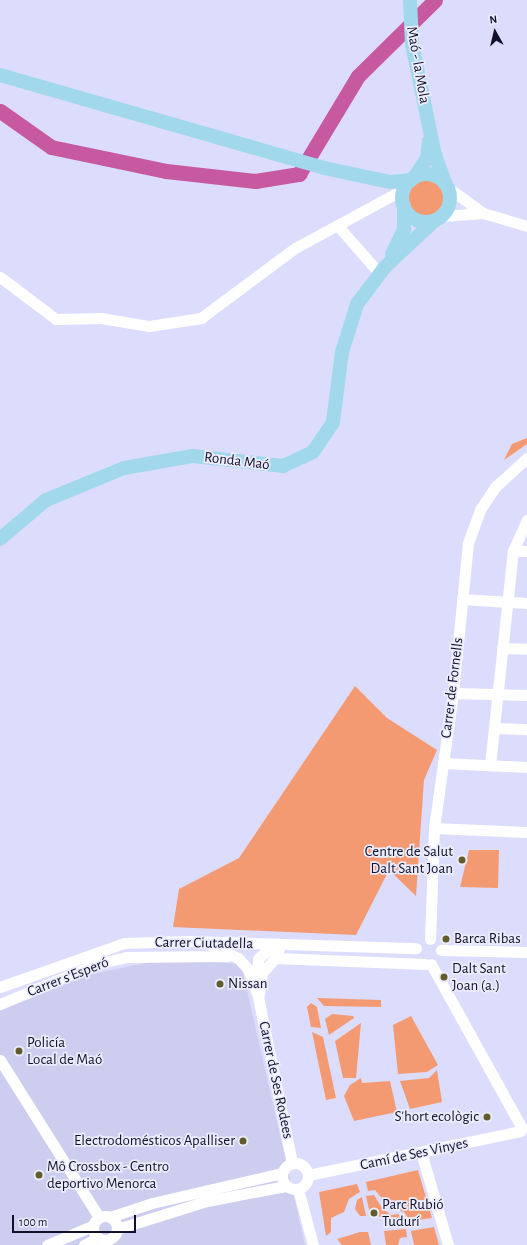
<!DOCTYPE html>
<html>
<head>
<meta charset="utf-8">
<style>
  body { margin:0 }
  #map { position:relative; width:527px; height:1245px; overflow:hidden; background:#dcddfd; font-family:"Alegreya Sans",sans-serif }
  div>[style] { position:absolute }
  .built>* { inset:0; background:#cccdef }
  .green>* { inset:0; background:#f49a73 }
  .round { border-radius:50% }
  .river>* { height:15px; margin:-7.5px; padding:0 7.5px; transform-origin:7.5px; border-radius:7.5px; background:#c759a0 }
  .minor>* { height:11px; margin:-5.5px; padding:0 5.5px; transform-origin:5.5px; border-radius:5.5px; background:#fff }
  .minor>.ring { margin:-5.5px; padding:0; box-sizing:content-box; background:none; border:11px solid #fff; border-radius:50% }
  .major>* { height:14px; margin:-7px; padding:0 7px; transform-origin:7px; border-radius:7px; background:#a2d8eb }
  .major>.ring { margin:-7px; padding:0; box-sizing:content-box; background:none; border:14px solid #a2d8eb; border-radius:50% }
  .dots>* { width:11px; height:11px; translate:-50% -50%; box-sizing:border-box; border:2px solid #ebecfc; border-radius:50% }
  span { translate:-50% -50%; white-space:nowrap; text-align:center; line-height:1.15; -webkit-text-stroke:3.5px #ebecfc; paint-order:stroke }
  .street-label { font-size:15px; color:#12102b }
  .poi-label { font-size:15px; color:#12102b }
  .right { translate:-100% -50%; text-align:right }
  .left { translate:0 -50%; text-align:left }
  .north { position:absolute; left:475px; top:12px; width:40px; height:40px; -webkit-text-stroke:3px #ebecfc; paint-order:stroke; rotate:352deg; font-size:11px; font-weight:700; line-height:16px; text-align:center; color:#12102b }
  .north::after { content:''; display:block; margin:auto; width:14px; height:18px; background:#12102b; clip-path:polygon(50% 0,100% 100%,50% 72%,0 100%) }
  .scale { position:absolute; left:12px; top:1215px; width:124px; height:18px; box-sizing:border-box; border:2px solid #12102b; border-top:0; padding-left:5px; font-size:12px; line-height:14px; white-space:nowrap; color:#12102b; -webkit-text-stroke:3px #ebecfc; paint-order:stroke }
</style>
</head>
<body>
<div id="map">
  <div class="built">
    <div style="clip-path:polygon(165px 959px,241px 964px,305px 1245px,0 1245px,0 1011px,88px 975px)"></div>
  </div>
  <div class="green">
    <div class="round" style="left:408px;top:180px;width:36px;height:36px"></div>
    <div style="clip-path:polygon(527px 438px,527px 444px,504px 460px,512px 444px)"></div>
    <div style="clip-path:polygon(355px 686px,387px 718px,437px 750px,424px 780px,416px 896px,389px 870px,356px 935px,173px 927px,179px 889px,239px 858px)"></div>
    <div style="clip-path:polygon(469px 850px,499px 850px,498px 888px,460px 887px)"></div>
    <div style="clip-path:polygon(317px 998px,381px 1000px,381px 1007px,324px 1006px)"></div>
    <div style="clip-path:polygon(311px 1003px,317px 1007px,321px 1028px,311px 1027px,307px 1007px)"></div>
    <div style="clip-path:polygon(332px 1014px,353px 1016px,354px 1018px,329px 1035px,325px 1019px)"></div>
    <div style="clip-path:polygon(411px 1016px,438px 1065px,427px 1072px,398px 1074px,393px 1025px)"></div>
    <div style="clip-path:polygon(361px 1023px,356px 1078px,343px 1078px,335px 1041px)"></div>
    <div style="clip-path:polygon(312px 1032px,323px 1037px,336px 1098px,326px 1100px)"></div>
    <div style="clip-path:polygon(437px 1070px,442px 1102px,410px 1109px,400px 1081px,429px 1078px)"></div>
    <div style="clip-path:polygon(361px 1078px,362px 1083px,390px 1081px,397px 1112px,354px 1121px,344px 1096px,350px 1085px)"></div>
    <div style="clip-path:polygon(418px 1170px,432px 1218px,410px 1221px,404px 1212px,389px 1207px,375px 1190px,368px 1191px,366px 1182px)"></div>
    <div style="clip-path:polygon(357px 1184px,360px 1192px,349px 1199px,344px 1212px,331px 1218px,331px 1232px,326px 1236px,319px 1192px)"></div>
    <div style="clip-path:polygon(374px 1195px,382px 1208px,391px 1215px,399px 1214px,403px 1223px,370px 1214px,366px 1196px)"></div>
    <div style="clip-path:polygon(362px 1197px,366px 1216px,360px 1216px,355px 1209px,357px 1200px)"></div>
    <div style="clip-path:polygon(434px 1227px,439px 1245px,414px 1245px,411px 1231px)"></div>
    <div style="clip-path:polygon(406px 1229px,407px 1237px,400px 1238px,398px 1245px,386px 1245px,384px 1231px)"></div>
    <div style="clip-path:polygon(360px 1232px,368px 1232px,371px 1245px,342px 1245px,337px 1239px)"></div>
  </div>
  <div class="river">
    <div style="left:0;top:111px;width:62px;rotate:35.2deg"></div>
    <div style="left:51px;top:147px;width:117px;rotate:11.8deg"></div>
    <div style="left:166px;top:171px;width:90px;rotate:6.4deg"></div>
    <div style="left:255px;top:181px;width:45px;rotate:-9deg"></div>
    <div style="left:299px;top:174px;width:114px;rotate:-59deg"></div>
    <div style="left:358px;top:76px;width:108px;rotate:-44.6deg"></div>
  </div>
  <div class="minor">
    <div style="left:447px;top:187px;width:44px;rotate:35.8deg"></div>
    <div style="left:483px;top:213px;width:46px;rotate:16.5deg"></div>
    <div style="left:442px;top:216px;width:41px;rotate:-4.2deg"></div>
    <div style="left:338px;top:226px;width:62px;rotate:48.9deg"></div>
    <div style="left:0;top:277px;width:70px;rotate:36.9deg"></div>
    <div style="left:56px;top:319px;width:45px;rotate:-1.3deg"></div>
    <div style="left:101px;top:318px;width:49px;rotate:9.5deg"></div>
    <div style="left:149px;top:326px;width:53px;rotate:-8.7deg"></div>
    <div style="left:201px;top:318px;width:117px;rotate:-36.7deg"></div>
    <div style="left:295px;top:248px;width:114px;rotate:-28.4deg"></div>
    <div style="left:513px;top:551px;width:14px"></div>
    <div style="left:462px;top:599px;width:65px;rotate:3.5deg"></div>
    <div style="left:502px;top:648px;width:25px;rotate:2deg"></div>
    <div style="left:453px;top:693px;width:74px;rotate:1.5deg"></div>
    <div style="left:494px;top:728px;width:33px;rotate:2deg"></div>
    <div style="left:443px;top:763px;width:84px;rotate:2.7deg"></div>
    <div style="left:490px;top:765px;width:215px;rotate:-83.9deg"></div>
    <div style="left:513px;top:551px;width:34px;rotate:-66deg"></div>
    <div style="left:434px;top:828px;width:93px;rotate:2.5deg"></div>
    <div style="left:430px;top:939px;width:111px;rotate:-87.9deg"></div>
    <div style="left:434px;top:828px;width:136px;rotate:-82deg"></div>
    <div style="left:453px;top:693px;width:151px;rotate:-84.3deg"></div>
    <div style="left:468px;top:543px;width:37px;rotate:-70deg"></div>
    <div style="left:481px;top:508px;width:27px;rotate:-56deg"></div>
    <div style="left:496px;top:486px;width:42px;rotate:-42.1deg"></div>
    <div style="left:209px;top:944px;width:32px;rotate:26deg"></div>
    <div style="left:238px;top:958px;width:15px;rotate:48deg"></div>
    <div style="left:248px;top:969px;width:30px;rotate:70deg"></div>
    <div style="left:258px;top:997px;width:169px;rotate:78.4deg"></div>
    <div style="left:441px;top:950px;width:86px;rotate:1.3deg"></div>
    <div style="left:431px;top:964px;width:188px;rotate:61deg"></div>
    <div style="left:257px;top:980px;width:21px;rotate:-87deg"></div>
    <div style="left:258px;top:959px;width:11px;rotate:-45deg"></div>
    <div style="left:266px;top:951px;width:13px;rotate:-9deg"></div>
    <div style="left:0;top:987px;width:132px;rotate:-19.5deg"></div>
    <div style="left:124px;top:943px;width:65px;rotate:-1.8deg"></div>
    <div style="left:189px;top:941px;width:227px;rotate:1.8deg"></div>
    <div style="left:259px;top:994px;width:21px;rotate:-82deg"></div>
    <div style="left:262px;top:973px;width:20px;rotate:-49deg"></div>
    <div style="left:275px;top:958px;width:150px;rotate:2.3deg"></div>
    <div style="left:0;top:1004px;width:104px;rotate:-22.6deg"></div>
    <div style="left:96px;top:964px;width:31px;rotate:-13deg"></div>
    <div style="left:126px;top:957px;width:102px;rotate:-0.6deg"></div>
    <div style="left:0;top:1060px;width:186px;rotate:57.8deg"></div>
    <div style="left:421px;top:1152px;width:97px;rotate:73.8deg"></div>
    <div class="ring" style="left:282px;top:1163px;width:15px;height:15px"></div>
    <div style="left:308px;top:1175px;width:217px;rotate:-11.7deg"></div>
    <div style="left:298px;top:1189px;width:58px;rotate:75deg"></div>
    <div class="ring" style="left:93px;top:1216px;width:13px;height:13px"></div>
    <div style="left:110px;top:1217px;width:44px;rotate:-18.4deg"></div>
    <div style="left:152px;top:1203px;width:133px;rotate:-13deg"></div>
    <div style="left:117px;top:1229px;width:94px;rotate:-17.3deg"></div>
    <div style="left:207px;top:1201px;width:80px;rotate:-10.8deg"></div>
    <div style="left:47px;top:1245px;width:49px;rotate:-22.9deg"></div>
    <div style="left:84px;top:1245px;width:16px;rotate:-27deg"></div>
  </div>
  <div class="major">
    <div style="left:410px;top:0;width:44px;rotate:87.4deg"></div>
    <div style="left:412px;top:44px;width:113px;rotate:78.3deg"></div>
    <div style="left:435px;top:155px;width:30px;rotate:70deg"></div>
    <div style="left:0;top:75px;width:337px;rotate:16deg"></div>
    <div style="left:324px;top:168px;width:67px;rotate:12deg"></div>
    <div style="left:390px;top:182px;width:21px;rotate:-5deg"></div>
    <div class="ring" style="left:402px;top:174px;width:34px;height:34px"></div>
    <div style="left:414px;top:178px;width:24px;rotate:-57deg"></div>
    <div style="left:427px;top:158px;width:17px;rotate:-83deg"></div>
    <div style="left:392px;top:254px;width:28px;rotate:-64deg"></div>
    <div style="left:404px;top:229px;width:23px;rotate:-90deg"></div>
    <div style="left:0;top:539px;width:60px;rotate:-40.3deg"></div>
    <div style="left:46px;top:500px;width:84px;rotate:-22.3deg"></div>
    <div style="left:124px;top:468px;width:70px;rotate:-9.9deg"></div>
    <div style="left:193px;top:456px;width:91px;rotate:6.3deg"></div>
    <div style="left:283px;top:466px;width:33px;rotate:-25deg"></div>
    <div style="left:313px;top:452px;width:36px;rotate:-56deg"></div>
    <div style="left:333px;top:422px;width:71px;rotate:-82.7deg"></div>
    <div style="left:342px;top:352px;width:50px;rotate:-72.6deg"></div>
    <div style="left:357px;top:304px;width:46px;rotate:-52.9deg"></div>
    <div style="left:385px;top:267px;width:67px;rotate:-43.2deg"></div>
  </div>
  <div class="dots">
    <div style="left:462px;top:860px;background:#615c29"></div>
    <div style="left:446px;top:939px;background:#615c29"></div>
    <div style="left:444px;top:977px;background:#615c29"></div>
    <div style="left:220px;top:984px;background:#615c29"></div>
    <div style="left:19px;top:1051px;background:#615c29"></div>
    <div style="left:487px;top:1117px;background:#615c29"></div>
    <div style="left:243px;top:1141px;background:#615c29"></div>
    <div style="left:39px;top:1175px;background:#615c29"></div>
    <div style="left:374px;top:1213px;background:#615c29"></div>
  </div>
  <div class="street-label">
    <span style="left:418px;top:65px;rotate:80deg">Maó - la Mola</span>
    <span style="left:237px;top:461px;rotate:7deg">Ronda Maó</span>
    <span style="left:452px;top:688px;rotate:-83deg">Carrer de Fornells</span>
    <span style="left:204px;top:943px;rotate:1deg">Carrer Ciutadella</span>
    <span style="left:68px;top:977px;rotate:-21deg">Carrer s'Esperó</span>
    <span style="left:276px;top:1080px;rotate:78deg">Carrer de Ses Rodees</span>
    <span style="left:414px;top:1154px;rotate:-12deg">Camí de Ses Vinyes</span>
  </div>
  <div class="poi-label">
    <span class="right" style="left:453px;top:860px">Centre de Salut<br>Dalt Sant Joan</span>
    <span class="left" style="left:454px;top:939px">Barca Ribas</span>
    <span class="left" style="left:452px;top:977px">Dalt Sant<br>Joan (a.)</span>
    <span class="left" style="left:228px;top:984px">Nissan</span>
    <span class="left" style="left:27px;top:1051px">Policía<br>Local de Maó</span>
    <span class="right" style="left:479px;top:1117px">S'hort ecològic</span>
    <span class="right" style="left:235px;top:1141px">Electrodomésticos Apalliser</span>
    <span class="left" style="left:47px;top:1175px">Mô Crossbox - Centro<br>deportivo Menorca</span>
    <span class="left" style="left:382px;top:1213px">Parc Rubió<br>Tudurí</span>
  </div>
  <div class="north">N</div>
  <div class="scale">100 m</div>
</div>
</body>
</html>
